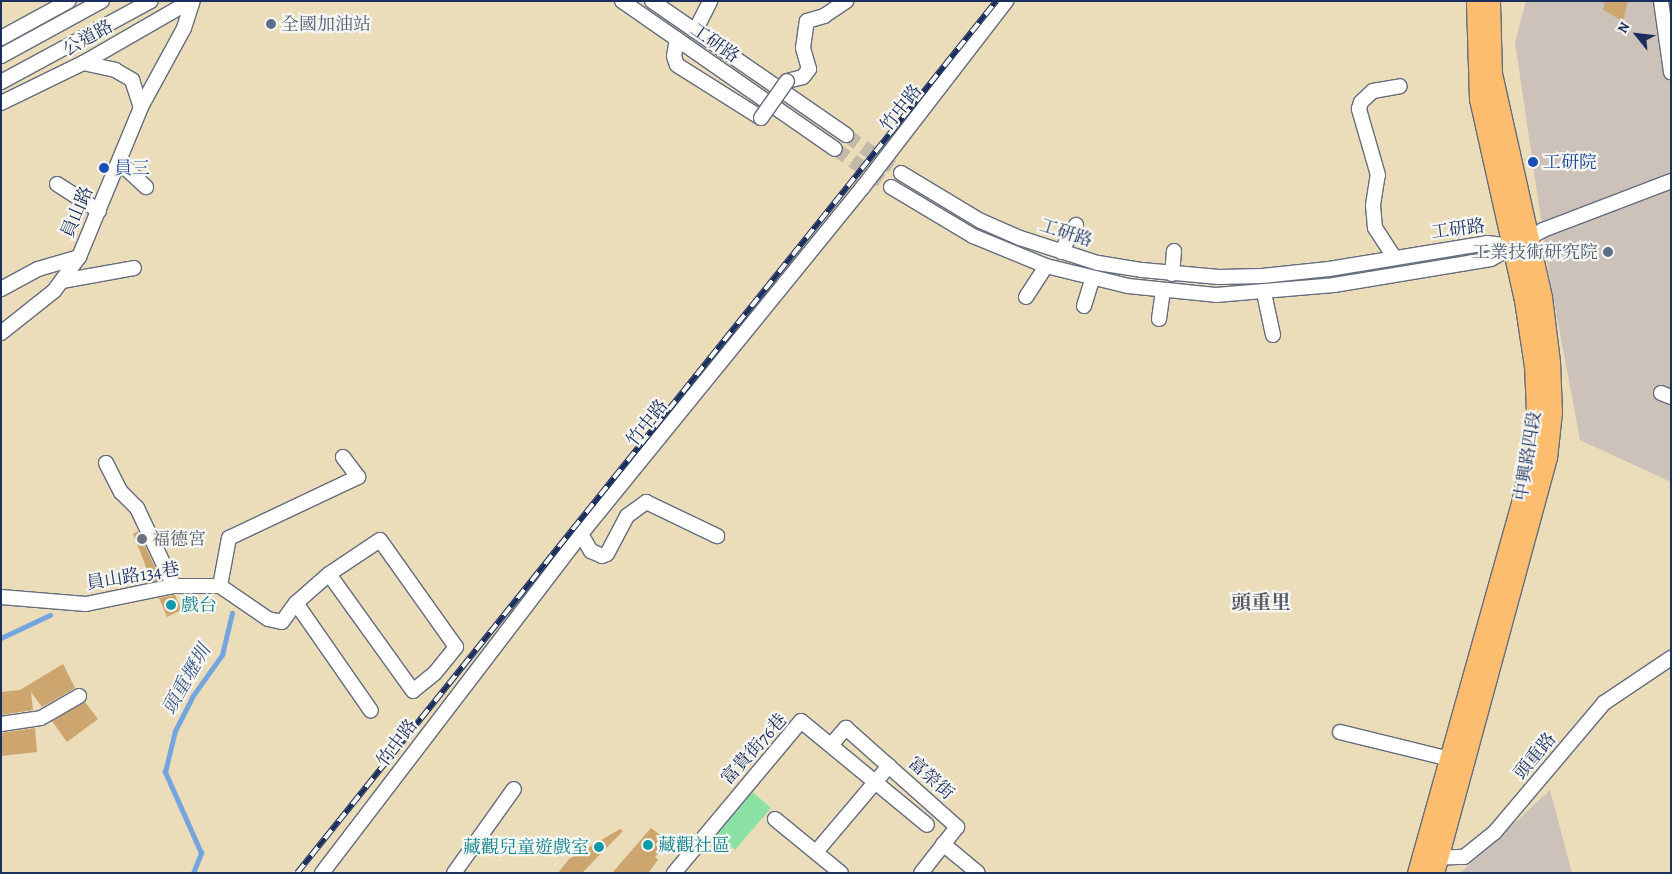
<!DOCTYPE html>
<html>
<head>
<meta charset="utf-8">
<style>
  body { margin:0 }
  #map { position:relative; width:1672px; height:874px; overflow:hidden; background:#ebddba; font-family:Alegreya,"Noto Serif TC",serif }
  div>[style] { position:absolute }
  .industrial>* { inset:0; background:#cdc2b9 }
  .green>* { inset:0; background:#8ce1a4 }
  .stream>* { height:4.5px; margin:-2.25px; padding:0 2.25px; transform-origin:2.25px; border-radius:2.25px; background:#75a5df }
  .building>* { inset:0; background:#cca56f }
  .minor-tunnel>* { height:14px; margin-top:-7px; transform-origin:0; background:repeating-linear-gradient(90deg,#c1baa8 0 14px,transparent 0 21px) }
  .roads { filter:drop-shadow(1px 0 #646c7e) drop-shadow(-1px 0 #646c7e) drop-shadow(0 1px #646c7e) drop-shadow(0 -1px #646c7e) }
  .minor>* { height:14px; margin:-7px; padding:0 7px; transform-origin:7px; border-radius:7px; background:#fff }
  .major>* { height:19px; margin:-9.5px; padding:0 9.5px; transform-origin:9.5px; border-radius:9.5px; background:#fcbd6f }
  .rail>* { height:5.5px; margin-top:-2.75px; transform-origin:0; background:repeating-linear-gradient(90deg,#f6f6f2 0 11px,#1b2f5e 0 22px); box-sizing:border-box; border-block:1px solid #1b2f5e }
  .bridges { filter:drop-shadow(1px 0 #646c7e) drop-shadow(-1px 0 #646c7e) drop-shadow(0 1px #646c7e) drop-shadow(0 -1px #646c7e) }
  .minor-bridge>* { height:14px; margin:-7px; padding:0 7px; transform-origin:7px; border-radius:7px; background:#fff }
  .dots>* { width:14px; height:14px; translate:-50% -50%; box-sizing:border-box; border:2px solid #f6f6f2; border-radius:50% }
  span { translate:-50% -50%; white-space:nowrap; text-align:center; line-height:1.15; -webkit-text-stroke:4.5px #f6f6f2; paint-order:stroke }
  .service-label { font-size:18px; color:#4e5e75 }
  .left { translate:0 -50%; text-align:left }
  .right { translate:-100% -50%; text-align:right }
  .street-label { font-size:18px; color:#1b2f5e }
  .transit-label { font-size:18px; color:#164399 }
  .worship-label { font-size:18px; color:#5b616d }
  .culture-label { font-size:18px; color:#0d838f }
  .water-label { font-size:19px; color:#3a588b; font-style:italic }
  .quarter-label { font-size:20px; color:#595864; font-weight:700 }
  .frame { position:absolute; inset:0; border:2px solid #1b2f5e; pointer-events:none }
  .north { position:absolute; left:1612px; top:10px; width:50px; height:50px; -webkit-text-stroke:4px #f6f6f2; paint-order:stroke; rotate:299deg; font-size:14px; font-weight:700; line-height:20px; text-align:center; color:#1b2f5e }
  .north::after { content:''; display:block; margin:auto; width:18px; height:22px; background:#1b2f5e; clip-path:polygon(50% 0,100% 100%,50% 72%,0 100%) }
</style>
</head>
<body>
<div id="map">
  <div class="industrial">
    <div style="clip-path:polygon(1526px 1px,1671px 1px,1671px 482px,1580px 440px,1549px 274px,1515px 42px)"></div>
    <div style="clip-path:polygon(1550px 790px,1572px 873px,1460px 873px)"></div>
  </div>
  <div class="green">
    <div style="clip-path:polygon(750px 790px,771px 808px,735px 850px,714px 832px)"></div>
  </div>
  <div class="stream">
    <div style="left:1px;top:638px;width:54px;rotate:-25.1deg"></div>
    <div style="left:193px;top:873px;width:22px;rotate:-68deg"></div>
    <div style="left:201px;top:853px;width:89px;rotate:-114deg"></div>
    <div style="left:165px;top:772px;width:42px;rotate:-76.3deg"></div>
    <div style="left:175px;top:731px;width:38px;rotate:-63deg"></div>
    <div style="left:192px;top:697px;width:52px;rotate:-54.5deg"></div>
    <div style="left:222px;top:655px;width:43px;rotate:-76.6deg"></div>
  </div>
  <div class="building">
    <div style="clip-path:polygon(1605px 1px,1628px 1px,1623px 21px,1603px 10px)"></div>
    <div style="clip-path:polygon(138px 531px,161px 580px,152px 582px,133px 534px)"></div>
    <div style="clip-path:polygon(175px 595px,182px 610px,167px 617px,159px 598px)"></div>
    <div style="clip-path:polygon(63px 664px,75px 688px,42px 707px,31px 692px,33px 710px,1px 715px,1px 692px,20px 690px)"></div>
    <div style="clip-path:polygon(85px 702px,98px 719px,67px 742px,52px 721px)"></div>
    <div style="clip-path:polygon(35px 728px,37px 752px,1px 756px,1px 733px)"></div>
    <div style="clip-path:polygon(651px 828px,669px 842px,655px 857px,658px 860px,648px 873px,612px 873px)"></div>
    <div style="clip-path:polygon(620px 829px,623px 831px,582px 873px,558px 873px,569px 859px)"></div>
  </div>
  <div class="minor-tunnel">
    <div style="left:846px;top:135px;width:67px;rotate:34.6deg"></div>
    <div style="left:835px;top:149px;width:68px;rotate:34.2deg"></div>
  </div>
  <div class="roads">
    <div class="minor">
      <div style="left:622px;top:1px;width:259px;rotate:34.8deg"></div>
      <div style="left:652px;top:1px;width:236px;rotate:34.6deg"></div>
      <div style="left:1661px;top:1px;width:72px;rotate:82deg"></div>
      <div style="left:695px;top:31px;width:34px;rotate:-63deg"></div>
      <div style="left:1px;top:38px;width:77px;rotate:-28.6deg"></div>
      <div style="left:677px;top:39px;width:17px;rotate:100deg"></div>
      <div style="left:674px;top:56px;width:9px;rotate:72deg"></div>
      <div style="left:677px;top:65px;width:99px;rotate:32.2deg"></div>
      <div style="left:1px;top:56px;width:115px;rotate:-28.6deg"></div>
      <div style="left:83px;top:63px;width:33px;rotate:12deg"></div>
      <div style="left:115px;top:70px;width:20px;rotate:30deg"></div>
      <div style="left:132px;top:80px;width:28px;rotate:72deg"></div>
      <div style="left:787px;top:81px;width:16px;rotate:-14deg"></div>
      <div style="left:803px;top:77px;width:10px;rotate:-53deg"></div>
      <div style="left:809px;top:69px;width:22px;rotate:-106deg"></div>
      <div style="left:803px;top:48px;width:27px;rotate:-82deg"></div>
      <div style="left:807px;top:21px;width:18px;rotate:-16deg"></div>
      <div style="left:824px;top:16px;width:27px;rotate:-34deg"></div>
      <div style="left:1px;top:82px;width:170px;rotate:-28.4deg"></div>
      <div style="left:1px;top:103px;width:91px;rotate:-26deg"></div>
      <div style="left:83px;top:63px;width:125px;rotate:-29.9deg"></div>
      <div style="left:119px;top:162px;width:37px;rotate:43deg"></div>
      <div style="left:901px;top:173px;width:93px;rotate:31deg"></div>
      <div style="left:981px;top:221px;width:43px;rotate:23.6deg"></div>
      <div style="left:1020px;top:238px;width:82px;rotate:17.8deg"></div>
      <div style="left:1098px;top:263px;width:45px;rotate:9deg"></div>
      <div style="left:1142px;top:270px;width:77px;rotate:5.2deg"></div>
      <div style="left:1219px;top:277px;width:43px;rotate:-1.3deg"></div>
      <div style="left:1262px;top:276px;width:67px;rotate:-6deg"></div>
      <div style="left:1329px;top:269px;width:160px;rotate:-9.3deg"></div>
      <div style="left:1487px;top:243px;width:26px;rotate:7deg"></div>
      <div style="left:57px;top:184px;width:50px;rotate:32.7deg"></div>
      <div style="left:891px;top:187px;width:96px;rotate:30.9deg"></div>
      <div style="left:973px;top:236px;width:79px;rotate:22.3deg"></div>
      <div style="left:1046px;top:266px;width:84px;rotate:13.7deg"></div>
      <div style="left:1128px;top:286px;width:88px;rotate:5.8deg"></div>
      <div style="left:1216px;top:295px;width:118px;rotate:-4.8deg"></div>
      <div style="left:1334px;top:285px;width:159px;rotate:-9.4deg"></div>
      <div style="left:1491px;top:259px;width:60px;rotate:-29.1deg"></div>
      <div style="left:1543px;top:230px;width:137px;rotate:-20.9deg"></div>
      <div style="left:1061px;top:252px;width:31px;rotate:-61deg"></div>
      <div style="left:1394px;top:257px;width:35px;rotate:-123deg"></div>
      <div style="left:1375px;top:228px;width:23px;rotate:-95deg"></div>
      <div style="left:1373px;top:205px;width:30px;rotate:-81deg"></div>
      <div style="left:1378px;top:175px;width:69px;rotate:-106.1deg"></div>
      <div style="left:1359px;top:109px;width:7px;rotate:-74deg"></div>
      <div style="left:1361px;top:102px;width:16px;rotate:-43deg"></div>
      <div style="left:1373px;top:91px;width:27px;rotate:-10deg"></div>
      <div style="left:1172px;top:274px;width:23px;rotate:-85deg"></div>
      <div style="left:62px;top:281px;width:73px;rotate:-10.2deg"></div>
      <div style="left:1px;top:289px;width:42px;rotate:-28.4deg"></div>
      <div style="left:38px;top:269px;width:43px;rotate:-16.3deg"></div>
      <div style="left:1264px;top:293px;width:43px;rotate:77.9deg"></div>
      <div style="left:1026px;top:297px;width:37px;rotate:-57deg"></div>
      <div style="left:1084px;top:306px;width:28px;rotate:-73deg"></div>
      <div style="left:1159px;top:319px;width:29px;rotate:-82deg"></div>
      <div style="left:1px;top:333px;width:68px;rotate:-38.4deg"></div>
      <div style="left:54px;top:291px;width:42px;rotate:-53.7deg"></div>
      <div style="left:79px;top:257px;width:162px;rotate:-67.5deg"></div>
      <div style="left:141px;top:107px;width:90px;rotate:-61.4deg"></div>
      <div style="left:184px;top:28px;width:28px;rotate:-72deg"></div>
      <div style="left:1661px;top:393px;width:11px;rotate:22deg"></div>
      <div style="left:106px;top:463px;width:33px;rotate:63deg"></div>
      <div style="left:121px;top:492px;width:23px;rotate:45deg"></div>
      <div style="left:137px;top:508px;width:86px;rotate:64.6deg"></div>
      <div style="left:581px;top:534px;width:20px;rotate:60deg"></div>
      <div style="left:591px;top:551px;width:12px;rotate:24deg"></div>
      <div style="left:602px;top:556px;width:5px;rotate:-22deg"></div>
      <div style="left:607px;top:554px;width:43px;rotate:-62.2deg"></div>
      <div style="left:627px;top:516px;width:24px;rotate:-36deg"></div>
      <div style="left:646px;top:502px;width:79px;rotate:25.6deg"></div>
      <div style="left:220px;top:586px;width:49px;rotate:-79.4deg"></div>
      <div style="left:229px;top:538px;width:143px;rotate:-25.3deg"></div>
      <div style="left:358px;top:477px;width:25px;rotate:-127deg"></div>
      <div style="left:1px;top:597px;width:85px;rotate:4.7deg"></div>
      <div style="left:86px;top:604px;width:90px;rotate:-11.6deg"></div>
      <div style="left:174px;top:586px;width:46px"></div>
      <div style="left:220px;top:586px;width:58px;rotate:34.5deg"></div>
      <div style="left:268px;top:619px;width:14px;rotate:12deg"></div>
      <div style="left:282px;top:622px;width:24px;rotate:-54deg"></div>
      <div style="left:296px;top:603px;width:44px;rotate:-41.3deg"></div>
      <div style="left:329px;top:574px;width:61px;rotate:-33.7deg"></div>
      <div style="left:380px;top:540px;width:131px;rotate:54.6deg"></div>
      <div style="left:456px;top:647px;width:33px;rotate:129deg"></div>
      <div style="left:435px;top:673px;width:28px;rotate:141deg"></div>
      <div style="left:413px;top:691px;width:144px;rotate:-125.7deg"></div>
      <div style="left:296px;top:603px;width:131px;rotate:55.2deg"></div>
      <div style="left:1px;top:724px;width:40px;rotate:-8.5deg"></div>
      <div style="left:41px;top:718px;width:44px;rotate:-30.1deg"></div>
      <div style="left:1340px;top:732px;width:122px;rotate:13.8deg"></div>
      <div style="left:831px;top:745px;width:23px;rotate:-49deg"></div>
      <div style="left:846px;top:728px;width:149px;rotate:41.7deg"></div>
      <div style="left:957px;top:827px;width:58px;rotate:128deg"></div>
      <div style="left:775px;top:819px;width:85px;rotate:39.3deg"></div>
      <div style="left:943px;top:844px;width:45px;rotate:39.6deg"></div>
      <div style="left:816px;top:852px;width:113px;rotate:-49.7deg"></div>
      <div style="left:1430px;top:858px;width:34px;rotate:-2deg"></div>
      <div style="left:1464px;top:857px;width:40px;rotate:-39deg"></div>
      <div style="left:1495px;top:832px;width:169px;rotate:-49.8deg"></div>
      <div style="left:1604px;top:703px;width:81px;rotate:-33.9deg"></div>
      <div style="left:322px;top:873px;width:427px;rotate:-52.6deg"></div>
      <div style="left:581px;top:534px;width:447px;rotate:-50.9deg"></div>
      <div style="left:863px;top:187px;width:235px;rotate:-52.4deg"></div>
      <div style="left:454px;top:873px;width:103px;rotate:-54.5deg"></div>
      <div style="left:674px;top:873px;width:198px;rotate:-50.1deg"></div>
      <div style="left:801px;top:721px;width:163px;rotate:39.5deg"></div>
    </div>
    <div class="major">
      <div style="left:1417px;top:873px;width:380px;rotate:-74.3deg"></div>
      <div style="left:1520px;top:507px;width:52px;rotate:-76.8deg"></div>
      <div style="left:1532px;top:456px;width:45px;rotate:-84.9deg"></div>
      <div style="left:1536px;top:411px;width:45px;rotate:-92.5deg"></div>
      <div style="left:1534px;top:366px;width:67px;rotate:-98.6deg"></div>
      <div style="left:1524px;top:300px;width:206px;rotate:-102.6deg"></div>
      <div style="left:1479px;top:99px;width:98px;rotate:-91.8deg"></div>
      <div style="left:1434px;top:873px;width:430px;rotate:-74.8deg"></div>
      <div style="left:1547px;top:458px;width:46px;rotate:-83.8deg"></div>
      <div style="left:1552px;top:412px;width:50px;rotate:-92.3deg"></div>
      <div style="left:1550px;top:362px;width:65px;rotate:-97deg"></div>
      <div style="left:1542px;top:297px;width:229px;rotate:-102.6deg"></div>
      <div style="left:1492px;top:74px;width:73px;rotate:-91.6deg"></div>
    </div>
  </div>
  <div class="rail">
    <div style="left:297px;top:873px;width:1118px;rotate:-51.28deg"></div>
  </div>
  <div class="bridges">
    <div class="minor-bridge">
      <div style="left:761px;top:118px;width:45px;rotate:-54.9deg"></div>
    </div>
  </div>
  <div class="dots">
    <div style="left:271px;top:24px;background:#5c6f8a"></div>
    <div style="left:1533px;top:162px;background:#1a4fb4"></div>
    <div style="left:104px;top:168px;background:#1a4fb4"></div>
    <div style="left:1608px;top:252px;background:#5c6f8a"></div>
    <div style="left:142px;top:539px;background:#6b7280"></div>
    <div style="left:171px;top:605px;background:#0f9aa8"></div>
    <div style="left:648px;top:845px;background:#0f9aa8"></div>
    <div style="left:599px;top:847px;background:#0f9aa8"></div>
  </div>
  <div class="service-label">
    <span class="left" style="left:281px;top:24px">全國加油站</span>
    <span class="right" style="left:1598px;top:252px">工業技術研究院</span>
  </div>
  <div class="street-label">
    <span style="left:88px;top:38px;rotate:-29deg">公道路</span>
    <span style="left:715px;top:43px;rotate:35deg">工研路</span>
    <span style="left:901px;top:108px;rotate:-51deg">竹中路</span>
    <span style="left:77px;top:212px;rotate:-67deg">員山路</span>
    <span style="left:1458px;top:229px;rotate:-7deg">工研路</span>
    <span style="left:1066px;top:233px;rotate:18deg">工研路</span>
    <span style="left:647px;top:423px;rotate:-51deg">竹中路</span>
    <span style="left:1528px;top:456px;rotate:-81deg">中興路四段</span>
    <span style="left:133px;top:576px;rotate:-9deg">員山路134巷</span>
    <span style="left:397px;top:743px;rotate:-53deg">竹中路</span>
    <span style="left:754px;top:749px;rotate:-48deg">富貴街76巷</span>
    <span style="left:1535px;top:756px;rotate:-50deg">頭重路</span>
    <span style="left:931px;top:778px;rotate:42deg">富榮街</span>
  </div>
  <div class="transit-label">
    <span class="left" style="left:1543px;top:162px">工研院</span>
    <span class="left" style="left:114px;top:168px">員三</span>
  </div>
  <div class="worship-label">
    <span class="left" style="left:152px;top:539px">福德宮</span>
  </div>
  <div class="culture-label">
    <span class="left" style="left:181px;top:605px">戲台</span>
    <span class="left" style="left:658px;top:845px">藏觀社區</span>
    <span class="right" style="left:589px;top:847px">藏觀兒童遊戲室</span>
  </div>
  <div class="water-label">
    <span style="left:187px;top:680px;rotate:-60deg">頭重壢圳</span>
  </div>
  <div class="quarter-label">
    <span style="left:1261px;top:602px">頭重里</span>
  </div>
  <div class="frame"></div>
  <div class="north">N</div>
</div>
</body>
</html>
